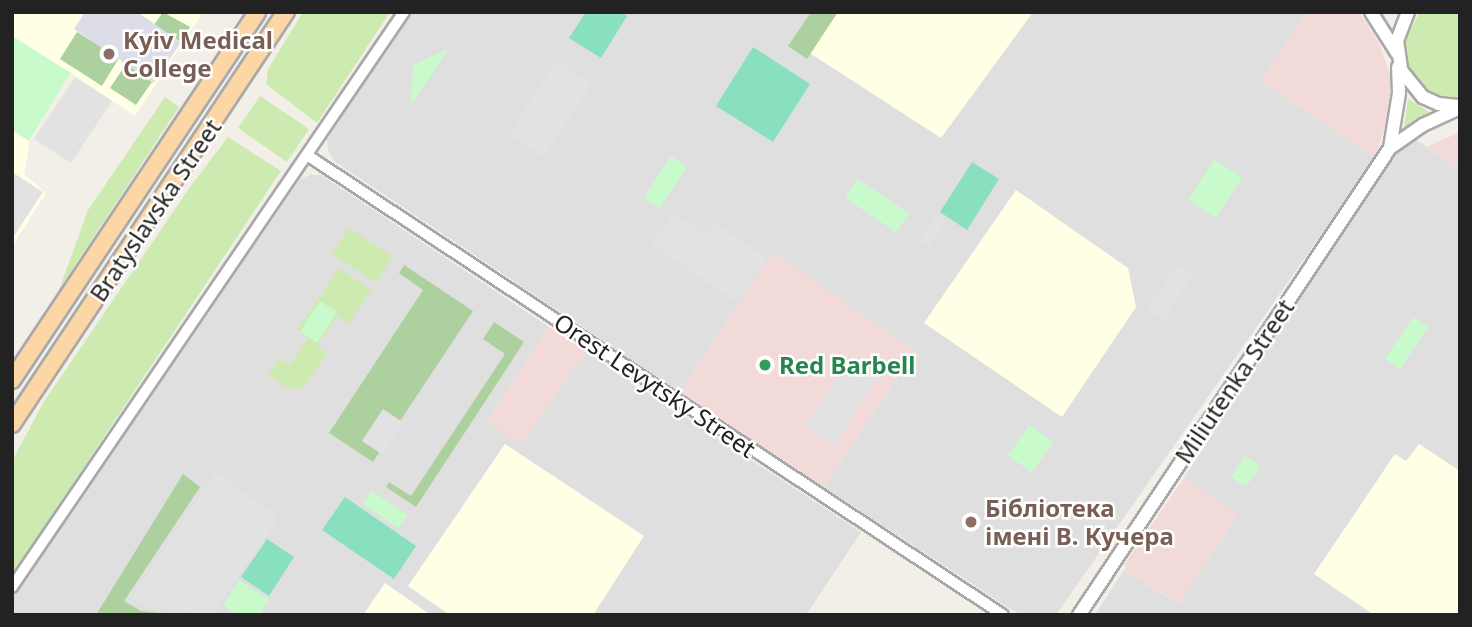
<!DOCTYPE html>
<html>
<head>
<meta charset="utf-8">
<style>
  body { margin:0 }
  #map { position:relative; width:1472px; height:627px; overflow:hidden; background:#f2efe9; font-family:"Noto Sans",sans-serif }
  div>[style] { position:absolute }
  .residential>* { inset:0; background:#e0dfdf }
  .commercial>* { inset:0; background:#f2dad9 }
  .education>* { inset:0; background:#ffffe5 }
  .grass>* { inset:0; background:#cdebb0 }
  .forest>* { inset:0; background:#add19e }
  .park>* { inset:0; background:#c8facc }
  .pitch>* { inset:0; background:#88e0be }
  .parking>* { inset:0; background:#e2e2e2 }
  .plaza>* { inset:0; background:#dddde8 }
  .roads { filter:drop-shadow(2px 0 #a9a9a9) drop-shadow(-2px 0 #a9a9a9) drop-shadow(0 2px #a9a9a9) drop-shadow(0 -2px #a9a9a9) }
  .minor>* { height:10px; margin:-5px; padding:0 5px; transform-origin:5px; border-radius:5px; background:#fff }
  .tertiary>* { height:12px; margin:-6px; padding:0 6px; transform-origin:6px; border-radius:6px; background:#fff }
  .primary>* { height:16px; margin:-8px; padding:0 8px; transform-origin:8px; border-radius:8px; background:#fcd6a4 }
  .dots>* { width:19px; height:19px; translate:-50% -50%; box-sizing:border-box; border:4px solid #fff; border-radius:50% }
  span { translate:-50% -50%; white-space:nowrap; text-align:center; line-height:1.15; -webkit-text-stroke:5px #fff; paint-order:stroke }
  .education-label { font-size:24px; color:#785e54; font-weight:700 }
  .left { translate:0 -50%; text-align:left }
  .street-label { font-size:24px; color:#222 }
  .leisure-label { font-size:24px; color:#27864d; font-weight:700 }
  .frame { position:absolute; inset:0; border:14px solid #222; pointer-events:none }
</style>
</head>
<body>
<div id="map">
  <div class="residential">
    <div style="clip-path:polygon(412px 12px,1307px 12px,1261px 82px,1375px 157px,1056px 615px,1020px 615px,824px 487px,915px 351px,773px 254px,680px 392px,334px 161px,328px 150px,327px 139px)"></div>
    <div style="clip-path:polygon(1414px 138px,1460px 171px,1460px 615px,1095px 615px,1124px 570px,1179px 604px,1237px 515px,1184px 478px,1389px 159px)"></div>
    <div style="clip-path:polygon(310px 175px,321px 175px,549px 327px,487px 421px,522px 444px,586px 352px,861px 532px,806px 615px,12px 615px,12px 599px,300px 179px)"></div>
  </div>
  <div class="commercial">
    <div style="clip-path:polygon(1307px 12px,1359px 12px,1379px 43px,1391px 78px,1389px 115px,1375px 157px,1261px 82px)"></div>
    <div style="clip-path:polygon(1460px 132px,1460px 171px,1427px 147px)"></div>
    <div style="clip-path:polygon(774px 253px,915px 351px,824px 487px,680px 392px)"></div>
    <div style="clip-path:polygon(549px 327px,586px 352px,522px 445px,487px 421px)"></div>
    <div style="clip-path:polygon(1184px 478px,1237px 514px,1180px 604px,1124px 570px,1126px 567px,1124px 565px)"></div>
  </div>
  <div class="education">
    <div style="clip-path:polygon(12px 12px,203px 12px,135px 116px,71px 73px,30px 141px,24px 174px,46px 193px,12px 247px)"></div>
    <div style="clip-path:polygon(831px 12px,1033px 12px,941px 138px,805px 50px)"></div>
    <div style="clip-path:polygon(1016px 190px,1128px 268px,1136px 307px,1062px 417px,924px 323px)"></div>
    <div style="clip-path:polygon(505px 444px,644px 536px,593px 615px,450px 615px,408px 586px)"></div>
    <div style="clip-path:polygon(1419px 444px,1460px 471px,1460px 615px,1374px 615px,1314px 574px,1395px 454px,1406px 461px)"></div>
    <div style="clip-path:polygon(385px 583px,431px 615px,363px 615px)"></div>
  </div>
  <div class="grass">
    <div style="clip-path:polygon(303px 12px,390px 12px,317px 123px,266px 84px,268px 69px)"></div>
    <div style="clip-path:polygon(1420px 12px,1460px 12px,1460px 99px,1432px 94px,1424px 89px,1408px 66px,1405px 39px)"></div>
    <div style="clip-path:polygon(260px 96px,309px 129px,287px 162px,238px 128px)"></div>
    <div style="clip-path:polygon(165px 97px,179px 107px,59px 290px,88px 210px)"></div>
    <div style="clip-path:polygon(1408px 99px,1434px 115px,1409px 130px,1404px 128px)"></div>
    <div style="clip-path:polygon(228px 137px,281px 171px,12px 575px,12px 461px,43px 403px,190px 187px)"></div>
    <div style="clip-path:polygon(349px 228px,393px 257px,376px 283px,332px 254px)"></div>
    <div style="clip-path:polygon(339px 268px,371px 290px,349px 323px,337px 316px,317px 346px,327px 354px,305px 386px,291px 390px,268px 375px,279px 358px,290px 365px,308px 338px,297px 330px)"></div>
  </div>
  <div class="forest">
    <div style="clip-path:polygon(163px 12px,190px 27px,181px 42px,154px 25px)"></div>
    <div style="clip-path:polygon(811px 12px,838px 12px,807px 59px,788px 46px)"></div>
    <div style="clip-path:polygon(77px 32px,119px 58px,102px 86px,60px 59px)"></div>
    <div style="clip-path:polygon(126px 64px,152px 82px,136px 105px,110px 88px)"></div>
    <div style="clip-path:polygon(404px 265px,473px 311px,373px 462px,329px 433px,423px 290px,399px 273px)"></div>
    <div style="clip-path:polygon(494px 322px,524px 342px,416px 507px,386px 487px,389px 482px,411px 496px,505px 354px,483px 339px)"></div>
    <div style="clip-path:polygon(183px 474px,200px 487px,124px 601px,141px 611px,178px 615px,96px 615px)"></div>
  </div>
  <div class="park">
    <div style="clip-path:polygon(12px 36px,71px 73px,29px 141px,12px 130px)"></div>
    <div style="clip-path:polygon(450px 48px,411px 105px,413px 65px)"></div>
    <div style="clip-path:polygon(671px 156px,687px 167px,660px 208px,644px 198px)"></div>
    <div style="clip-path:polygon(1214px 160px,1242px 177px,1216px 218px,1188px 200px)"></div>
    <div style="clip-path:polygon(857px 179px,909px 213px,896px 232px,845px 198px)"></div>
    <div style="clip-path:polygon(320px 301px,337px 312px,317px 343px,300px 332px)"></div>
    <div style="clip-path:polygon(1413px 317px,1428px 327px,1400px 369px,1385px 359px)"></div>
    <div style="clip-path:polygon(1029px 425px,1053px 442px,1032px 472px,1008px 456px)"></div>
    <div style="clip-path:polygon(1245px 456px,1260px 466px,1246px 487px,1231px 477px)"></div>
    <div style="clip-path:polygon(372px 491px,408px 515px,398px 528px,363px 504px)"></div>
    <div style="clip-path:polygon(239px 580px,269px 600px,259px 615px,237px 615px,223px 605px)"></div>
  </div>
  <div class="pitch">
    <div style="clip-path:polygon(586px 12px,621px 12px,627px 16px,601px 58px,569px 38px)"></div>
    <div style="clip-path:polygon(753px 47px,810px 84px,773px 142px,716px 106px)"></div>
    <div style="clip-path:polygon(972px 162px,999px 179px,967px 230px,940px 212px)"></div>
    <div style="clip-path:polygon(345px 497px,416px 546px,394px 579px,322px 530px)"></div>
    <div style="clip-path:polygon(267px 539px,294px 557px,269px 596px,241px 577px)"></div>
  </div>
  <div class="parking">
    <div style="clip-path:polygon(557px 61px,591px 84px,543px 157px,509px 134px)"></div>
    <div style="clip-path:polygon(75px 77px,112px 101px,71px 163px,34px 139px)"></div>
    <div style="clip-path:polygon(12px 172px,43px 192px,12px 239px)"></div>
    <div style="clip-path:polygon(673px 212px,706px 235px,715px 223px,766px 257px,736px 302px,652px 244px)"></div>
    <div style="clip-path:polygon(936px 214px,946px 220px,929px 247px,919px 241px)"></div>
    <div style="clip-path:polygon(1178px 264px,1193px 274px,1163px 320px,1147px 309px)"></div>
    <div style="clip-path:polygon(852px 355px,880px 374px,834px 445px,805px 425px)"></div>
    <div style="clip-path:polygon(383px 409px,404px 423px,383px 455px,362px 441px)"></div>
    <div style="clip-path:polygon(215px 472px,279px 517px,212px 615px,144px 606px,131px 598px)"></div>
  </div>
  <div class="plaza">
    <div style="clip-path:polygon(85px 12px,137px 12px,181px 42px,154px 83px,74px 29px)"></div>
  </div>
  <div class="roads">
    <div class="minor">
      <div style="left:307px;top:155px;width:834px;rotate:33.46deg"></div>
      <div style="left:12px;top:587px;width:696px;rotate:-55.72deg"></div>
    </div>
    <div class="tertiary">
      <div style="left:1371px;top:12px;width:49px;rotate:57.6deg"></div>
      <div style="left:1408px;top:12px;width:30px;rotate:111deg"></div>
      <div style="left:1397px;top:40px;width:30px;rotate:82deg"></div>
      <div style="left:1401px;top:70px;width:35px;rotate:51deg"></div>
      <div style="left:1423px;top:97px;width:17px;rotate:24deg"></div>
      <div style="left:1439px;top:104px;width:19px;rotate:6deg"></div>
      <div style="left:1390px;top:148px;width:56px;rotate:-80.7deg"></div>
      <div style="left:1399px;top:93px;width:26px;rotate:-92deg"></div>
      <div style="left:1079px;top:615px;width:561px;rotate:-56.34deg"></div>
      <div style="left:1390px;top:148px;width:40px;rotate:-34.9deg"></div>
      <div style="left:1423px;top:125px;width:41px;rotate:-24.7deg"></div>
    </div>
    <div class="primary">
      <div style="left:12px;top:380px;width:442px;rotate:-56.3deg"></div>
      <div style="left:12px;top:424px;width:495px;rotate:-56.4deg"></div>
    </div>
  </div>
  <div class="dots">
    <div style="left:109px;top:54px;background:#8d6e63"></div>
    <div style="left:765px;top:365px;background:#2e9e5b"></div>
    <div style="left:971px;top:522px;background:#8d6e63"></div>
  </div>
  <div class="education-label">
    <span class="left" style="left:123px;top:54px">Kyiv Medical<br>College</span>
    <span class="left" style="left:985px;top:522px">Бібліотека<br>імені В. Кучера</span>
  </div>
  <div class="street-label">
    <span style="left:155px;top:210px;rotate:-56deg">Bratyslavska Street</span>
    <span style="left:1234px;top:381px;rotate:-56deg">Miliutenka Street</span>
    <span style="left:655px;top:385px;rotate:34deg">Orest Levytsky Street</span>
  </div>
  <div class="leisure-label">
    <span class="left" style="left:779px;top:365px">Red Barbell</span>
  </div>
  <div class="frame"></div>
</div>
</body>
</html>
